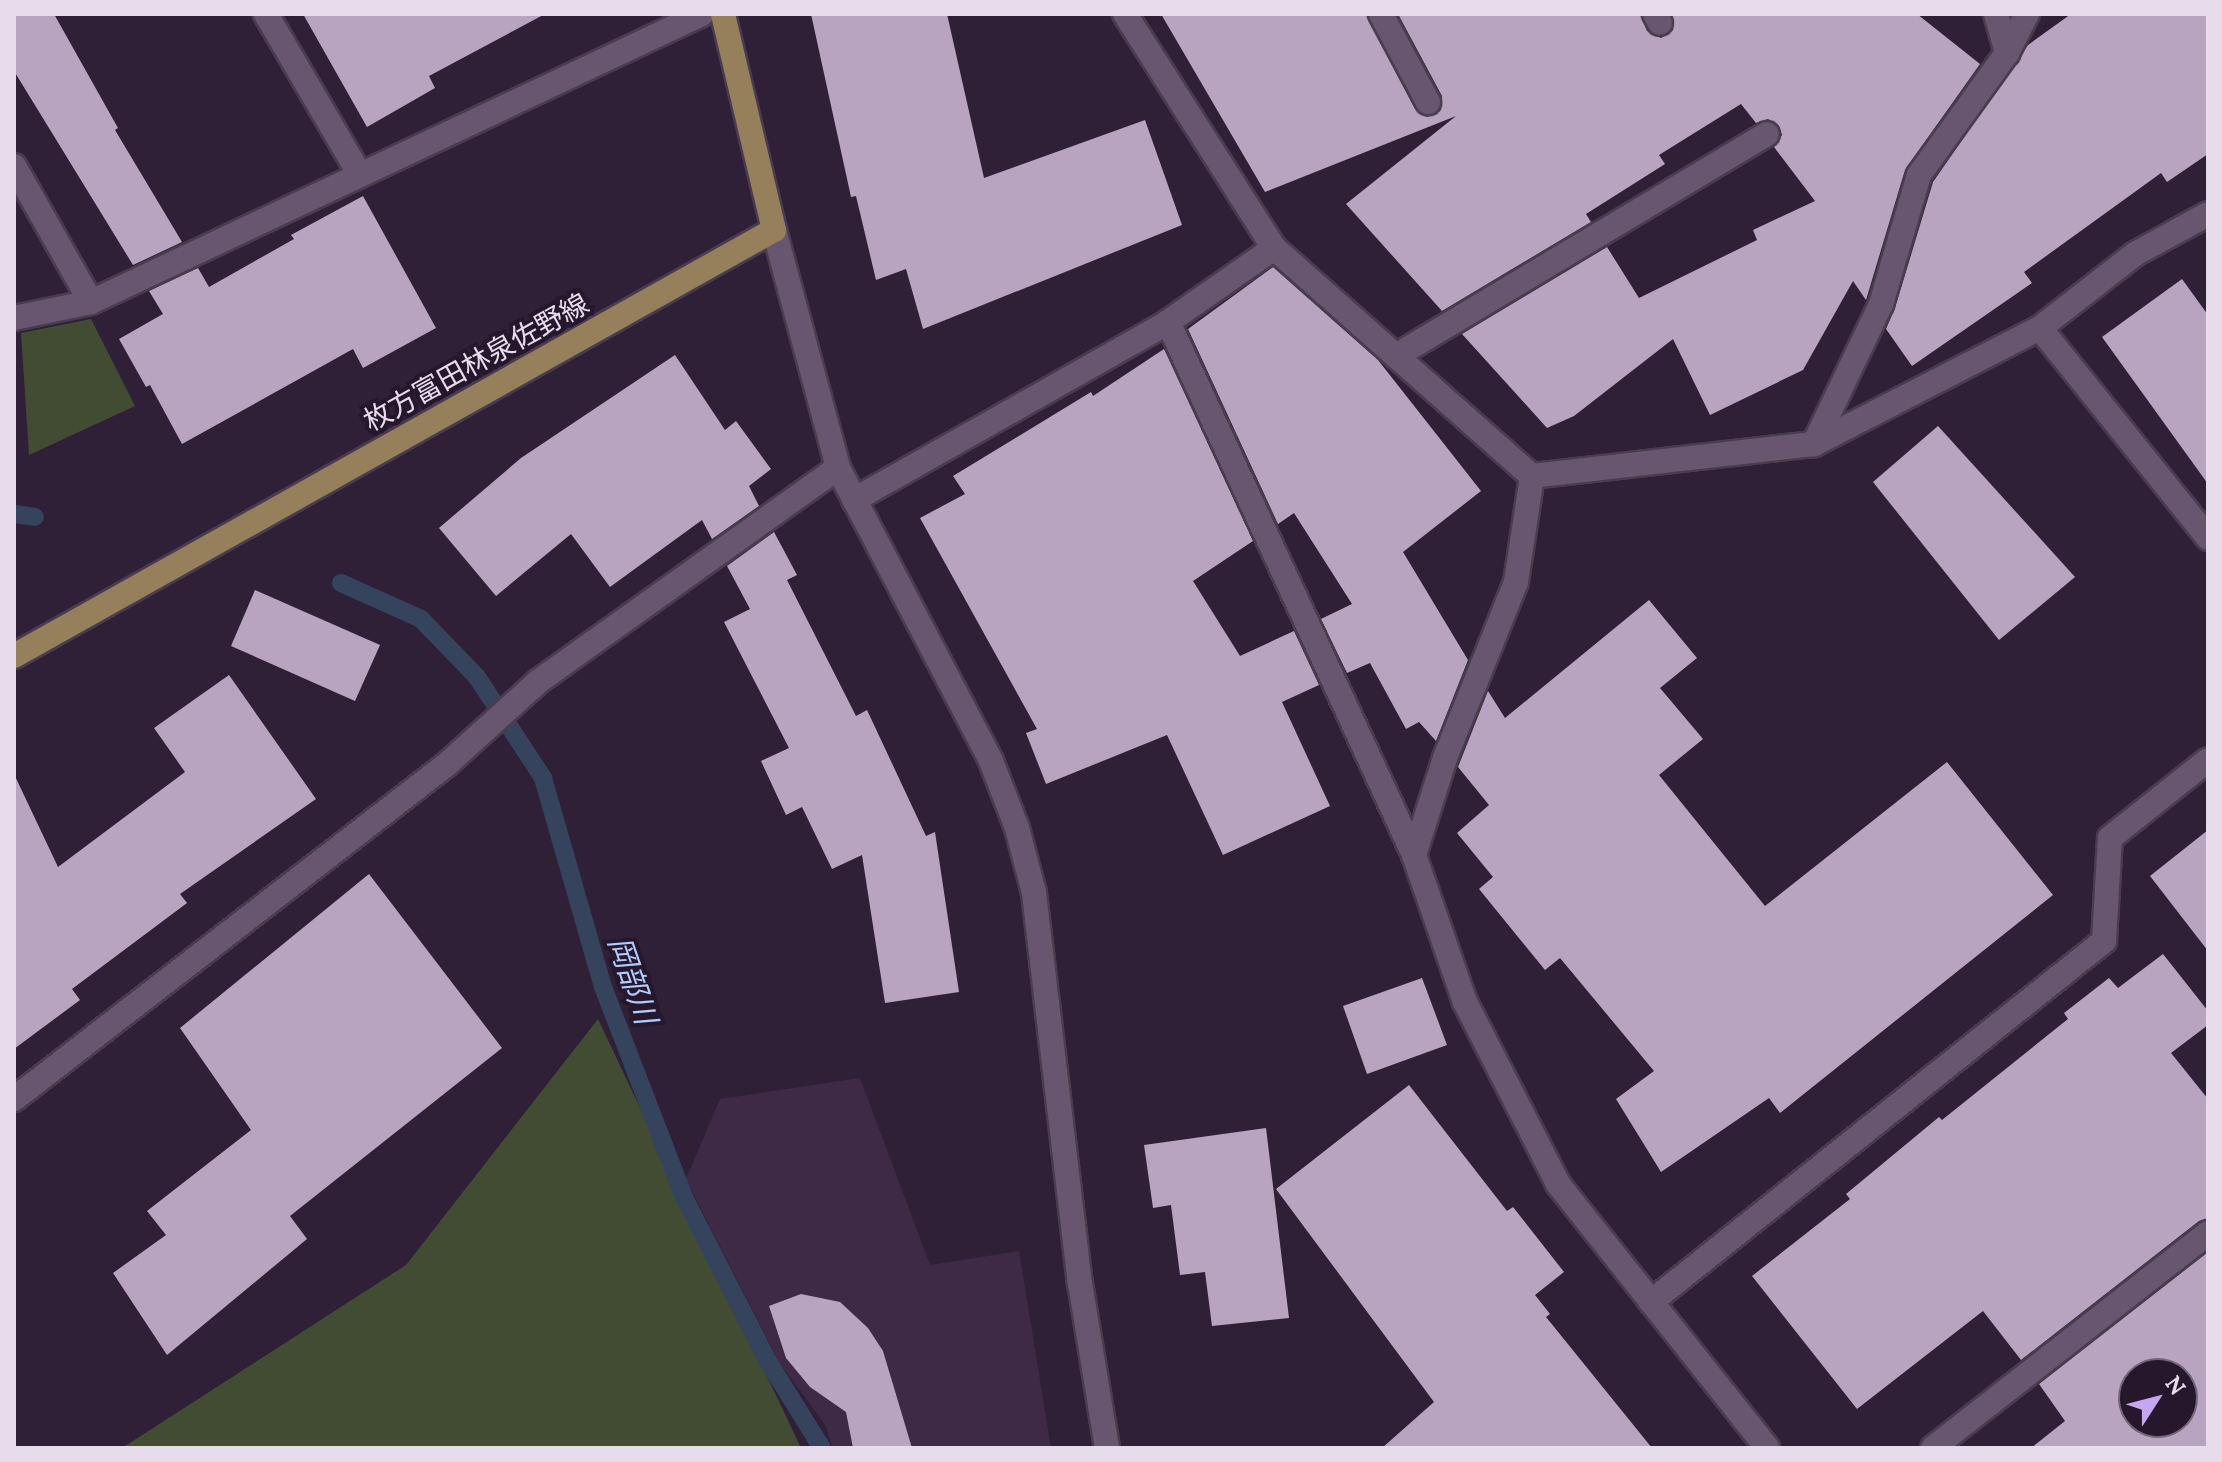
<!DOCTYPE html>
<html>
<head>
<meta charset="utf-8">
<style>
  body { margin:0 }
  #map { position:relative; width:2222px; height:1462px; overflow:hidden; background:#302037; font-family:Lora,"Noto Sans JP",serif }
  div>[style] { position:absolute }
  .built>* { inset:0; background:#3e2a47 }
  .green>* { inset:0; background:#414c33 }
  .stream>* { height:18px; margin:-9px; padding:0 9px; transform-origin:9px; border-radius:9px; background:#35435c }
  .building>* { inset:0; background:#b8a4c1 }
  .roads { filter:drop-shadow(2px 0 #493c4f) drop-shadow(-2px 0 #493c4f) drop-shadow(0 2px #493c4f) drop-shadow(0 -2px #493c4f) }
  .minor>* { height:24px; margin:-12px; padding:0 12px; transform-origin:12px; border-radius:12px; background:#685670 }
  .major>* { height:24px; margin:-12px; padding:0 12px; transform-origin:12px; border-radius:12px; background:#967f5b }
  span { translate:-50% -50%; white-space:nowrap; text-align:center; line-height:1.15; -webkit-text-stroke:8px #26172d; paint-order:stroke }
  .street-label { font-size:28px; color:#e6dceb }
  .water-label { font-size:30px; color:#b0ccfe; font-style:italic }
  .frame { position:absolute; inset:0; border:16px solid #e6dceb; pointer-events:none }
  .north { position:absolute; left:2118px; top:1358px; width:80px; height:80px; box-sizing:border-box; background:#26172d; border:2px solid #736679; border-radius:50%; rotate:54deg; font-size:22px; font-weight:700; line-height:32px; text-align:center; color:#e6dceb }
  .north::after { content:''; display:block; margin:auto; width:28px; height:36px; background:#c6a6f0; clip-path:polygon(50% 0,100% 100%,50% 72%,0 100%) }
</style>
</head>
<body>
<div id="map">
  <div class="built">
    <div style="clip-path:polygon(860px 1078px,930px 1265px,1019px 1251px,1051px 1448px,832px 1448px,826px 1426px,779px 1362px,686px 1179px,720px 1099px)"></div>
  </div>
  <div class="green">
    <div style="clip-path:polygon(91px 319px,135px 406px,29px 455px,21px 333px)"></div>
    <div style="clip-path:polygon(598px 1019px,801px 1448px,122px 1448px,406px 1265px)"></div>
  </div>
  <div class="stream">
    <div style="left:14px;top:514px;width:21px;rotate:8deg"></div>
    <div style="left:341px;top:583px;width:88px;rotate:24.2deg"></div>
    <div style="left:421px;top:619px;width:81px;rotate:46deg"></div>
    <div style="left:477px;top:677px;width:121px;rotate:56.8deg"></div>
    <div style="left:543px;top:778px;width:217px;rotate:74deg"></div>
    <div style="left:603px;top:987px;width:225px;rotate:68.9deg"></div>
    <div style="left:684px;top:1197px;width:184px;rotate:62.9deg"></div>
    <div style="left:768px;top:1361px;width:102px;rotate:58.2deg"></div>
  </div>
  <div class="building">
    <div style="clip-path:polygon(14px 14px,54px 14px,118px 128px,115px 130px,182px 242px,133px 265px,14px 71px)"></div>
    <div style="clip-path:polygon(303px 14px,545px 14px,429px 76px,435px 88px,367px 127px)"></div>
    <div style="clip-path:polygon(811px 14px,947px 14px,984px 178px,1145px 120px,1182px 225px,923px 329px,906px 269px,876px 280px,856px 196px,851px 197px)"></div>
    <div style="clip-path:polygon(1161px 14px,1366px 14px,1415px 109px,1427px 117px,1440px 111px,1442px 96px,1398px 14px,1640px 14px,1647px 31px,1661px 38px,1673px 30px,1672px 14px,1917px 14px,1980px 64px,1905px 170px,1866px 300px,1853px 281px,1803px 370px,1710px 415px,1673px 339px,1574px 416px,1547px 428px,1462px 334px,1607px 247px,1639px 298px,1757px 240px,1753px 230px,1815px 201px,1774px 147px,1782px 135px,1779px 126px,1768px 119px,1756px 123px,1741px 104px,1659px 155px,1665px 164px,1586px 214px,1591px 222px,1442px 311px,1346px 204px,1456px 116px,1265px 192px)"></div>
    <div style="clip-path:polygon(2071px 14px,2208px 14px,2208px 154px,2167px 182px,2161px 173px,2024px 272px,2032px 283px,1912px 366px,1886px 329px,1895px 308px,1933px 182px,2028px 45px)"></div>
    <div style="clip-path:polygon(363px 196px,436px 328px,363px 368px,353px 349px,182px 444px,150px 385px,146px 387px,119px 339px,163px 314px,149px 291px,198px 268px,209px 287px,294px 239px,291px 235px)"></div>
    <div style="clip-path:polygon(1273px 267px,1378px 360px,1481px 491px,1403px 552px,1468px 660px,1436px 741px,1419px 722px,1406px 729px,1370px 663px,1347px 673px,1321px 619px,1352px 604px,1294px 513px,1278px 524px,1188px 329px)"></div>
    <div style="clip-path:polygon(2182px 279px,2208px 315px,2208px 484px,2102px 337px)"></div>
    <div style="clip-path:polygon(1164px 349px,1253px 541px,1193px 581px,1240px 656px,1294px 631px,1319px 685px,1282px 702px,1330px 806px,1223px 855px,1167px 735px,1046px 784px,1026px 733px,1037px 729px,920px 518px,965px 494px,953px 476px,1091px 392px,1093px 396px)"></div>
    <div style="clip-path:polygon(675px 355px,725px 430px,736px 421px,771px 469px,749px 486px,759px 506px,712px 539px,702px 520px,610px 587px,571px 534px,496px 596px,439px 528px,521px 458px)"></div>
    <div style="clip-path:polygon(1938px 426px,2075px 577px,1999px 640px,1873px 482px)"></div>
    <div style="clip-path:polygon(774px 532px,797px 575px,787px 580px,856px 716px,867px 710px,926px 836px,935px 832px,959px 992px,885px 1003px,862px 855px,832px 869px,802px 807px,786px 815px,761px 761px,789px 748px,724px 622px,750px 609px,727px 566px)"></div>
    <div style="clip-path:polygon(255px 590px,380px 645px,355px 701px,231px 646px)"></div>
    <div style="clip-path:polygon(1649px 600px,1697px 658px,1660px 688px,1703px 739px,1659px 775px,1765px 906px,1947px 762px,2053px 895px,1780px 1113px,1769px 1098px,1661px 1172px,1616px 1099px,1654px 1071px,1560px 958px,1545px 970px,1479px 889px,1493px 877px,1457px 833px,1489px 805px,1458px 767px,1488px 691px,1505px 718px)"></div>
    <div style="clip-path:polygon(229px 675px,316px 799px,180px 894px,187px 903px,72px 989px,80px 1000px,14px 1049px,14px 774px,58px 867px,185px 772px,154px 728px)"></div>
    <div style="clip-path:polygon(2208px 830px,2208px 951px,2150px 876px)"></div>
    <div style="clip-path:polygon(369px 874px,502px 1048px,290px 1216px,307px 1239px,167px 1355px,113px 1273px,166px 1235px,147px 1211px,251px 1130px,180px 1028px)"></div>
    <div style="clip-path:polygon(2163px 954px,2208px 1011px,2208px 1025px,2171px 1053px,2208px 1099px,2208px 1218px,2199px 1221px,2021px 1360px,1983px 1311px,1857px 1409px,1752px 1276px,1850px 1199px,1846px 1194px,1939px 1117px,1942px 1120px,2068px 1019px,2064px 1013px,2109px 978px,2118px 988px)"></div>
    <div style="clip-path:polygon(1422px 978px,1447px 1045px,1367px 1074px,1343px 1006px)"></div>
    <div style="clip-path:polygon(1409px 1085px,1507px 1211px,1513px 1207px,1564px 1272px,1535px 1295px,1550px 1314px,1546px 1317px,1652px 1448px,1382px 1448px,1434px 1402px,1276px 1189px)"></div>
    <div style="clip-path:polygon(1266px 1128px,1289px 1318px,1212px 1326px,1205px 1272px,1180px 1275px,1171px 1205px,1153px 1208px,1144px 1145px)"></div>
    <div style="clip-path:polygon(evenodd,2208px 1252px,2208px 1448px,2031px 1448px,2065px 1421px,2039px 1384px,2208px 1252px,2134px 1374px,2182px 1374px,2182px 1422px,2134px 1422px,2134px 1374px)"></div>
    <div style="clip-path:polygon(801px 1294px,840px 1302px,868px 1328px,883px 1351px,912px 1448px,853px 1448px,846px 1412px,810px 1387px,786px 1358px,769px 1306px)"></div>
  </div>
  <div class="roads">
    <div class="minor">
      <div style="left:266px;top:14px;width:186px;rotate:59.7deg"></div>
      <div style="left:1125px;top:14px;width:277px;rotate:57.5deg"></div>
      <div style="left:1381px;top:14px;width:100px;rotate:61.9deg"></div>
      <div style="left:1655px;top:14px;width:10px;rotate:61deg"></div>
      <div style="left:1996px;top:14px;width:41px;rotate:74.2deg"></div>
      <div style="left:14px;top:166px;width:156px;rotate:60.5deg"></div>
      <div style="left:91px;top:302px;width:675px;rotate:-25.24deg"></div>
      <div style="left:774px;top:230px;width:246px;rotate:74.9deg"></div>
      <div style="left:838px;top:468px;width:331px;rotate:62.4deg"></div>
      <div style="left:991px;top:761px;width:72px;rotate:68.8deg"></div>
      <div style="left:1017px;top:828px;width:67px;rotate:75.3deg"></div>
      <div style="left:1034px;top:893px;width:393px;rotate:83.3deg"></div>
      <div style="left:1080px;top:1283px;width:167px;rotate:80.7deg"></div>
      <div style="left:14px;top:318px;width:79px;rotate:-11.7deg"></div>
      <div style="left:1168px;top:322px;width:587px;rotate:65.22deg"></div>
      <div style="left:2040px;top:328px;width:269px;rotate:51.3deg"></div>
      <div style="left:1396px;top:356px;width:432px;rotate:-30.9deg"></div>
      <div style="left:1814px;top:444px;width:155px;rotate:-64.4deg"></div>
      <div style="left:1881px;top:304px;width:134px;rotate:-73.6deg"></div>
      <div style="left:1919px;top:175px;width:150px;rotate:-54.2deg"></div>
      <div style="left:2007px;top:53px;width:44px;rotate:-62.9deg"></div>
      <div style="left:1532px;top:476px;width:107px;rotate:98.6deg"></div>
      <div style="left:1516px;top:582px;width:190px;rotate:112deg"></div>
      <div style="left:1445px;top:758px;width:102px;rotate:107.7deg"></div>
      <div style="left:1414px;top:855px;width:156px;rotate:70.9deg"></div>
      <div style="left:1465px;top:1002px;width:204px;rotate:62.9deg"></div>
      <div style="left:1558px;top:1184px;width:337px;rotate:51.6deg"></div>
      <div style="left:854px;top:500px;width:361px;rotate:-29.5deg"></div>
      <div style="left:1168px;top:322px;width:129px;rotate:-34.9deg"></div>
      <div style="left:1274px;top:248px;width:344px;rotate:41.5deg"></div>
      <div style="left:1532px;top:476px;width:284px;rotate:-6.5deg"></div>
      <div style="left:1814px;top:444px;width:254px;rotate:-27.2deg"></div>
      <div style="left:2040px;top:328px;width:120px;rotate:-37.9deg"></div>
      <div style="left:2135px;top:254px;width:83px;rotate:-28.7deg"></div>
      <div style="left:14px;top:1099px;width:546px;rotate:-37.71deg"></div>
      <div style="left:446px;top:765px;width:125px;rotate:-42.1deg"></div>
      <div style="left:539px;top:681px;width:367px;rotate:-35.5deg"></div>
      <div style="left:1651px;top:1302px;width:579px;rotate:-38.55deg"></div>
      <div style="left:2104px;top:941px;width:103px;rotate:-86.7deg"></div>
      <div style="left:2110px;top:838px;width:125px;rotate:-38.5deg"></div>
      <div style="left:1933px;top:1448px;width:349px;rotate:-38deg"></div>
    </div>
    <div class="major">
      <div style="left:14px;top:656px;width:871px;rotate:-29.27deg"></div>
      <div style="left:774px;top:230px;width:222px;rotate:-103.3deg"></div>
    </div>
  </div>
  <div class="street-label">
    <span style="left:476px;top:362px;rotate:-29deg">枚方富田林泉佐野線</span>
  </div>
  <div class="water-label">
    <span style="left:633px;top:980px;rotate:71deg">岡部川</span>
  </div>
  <div class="frame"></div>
  <div class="north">N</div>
</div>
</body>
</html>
